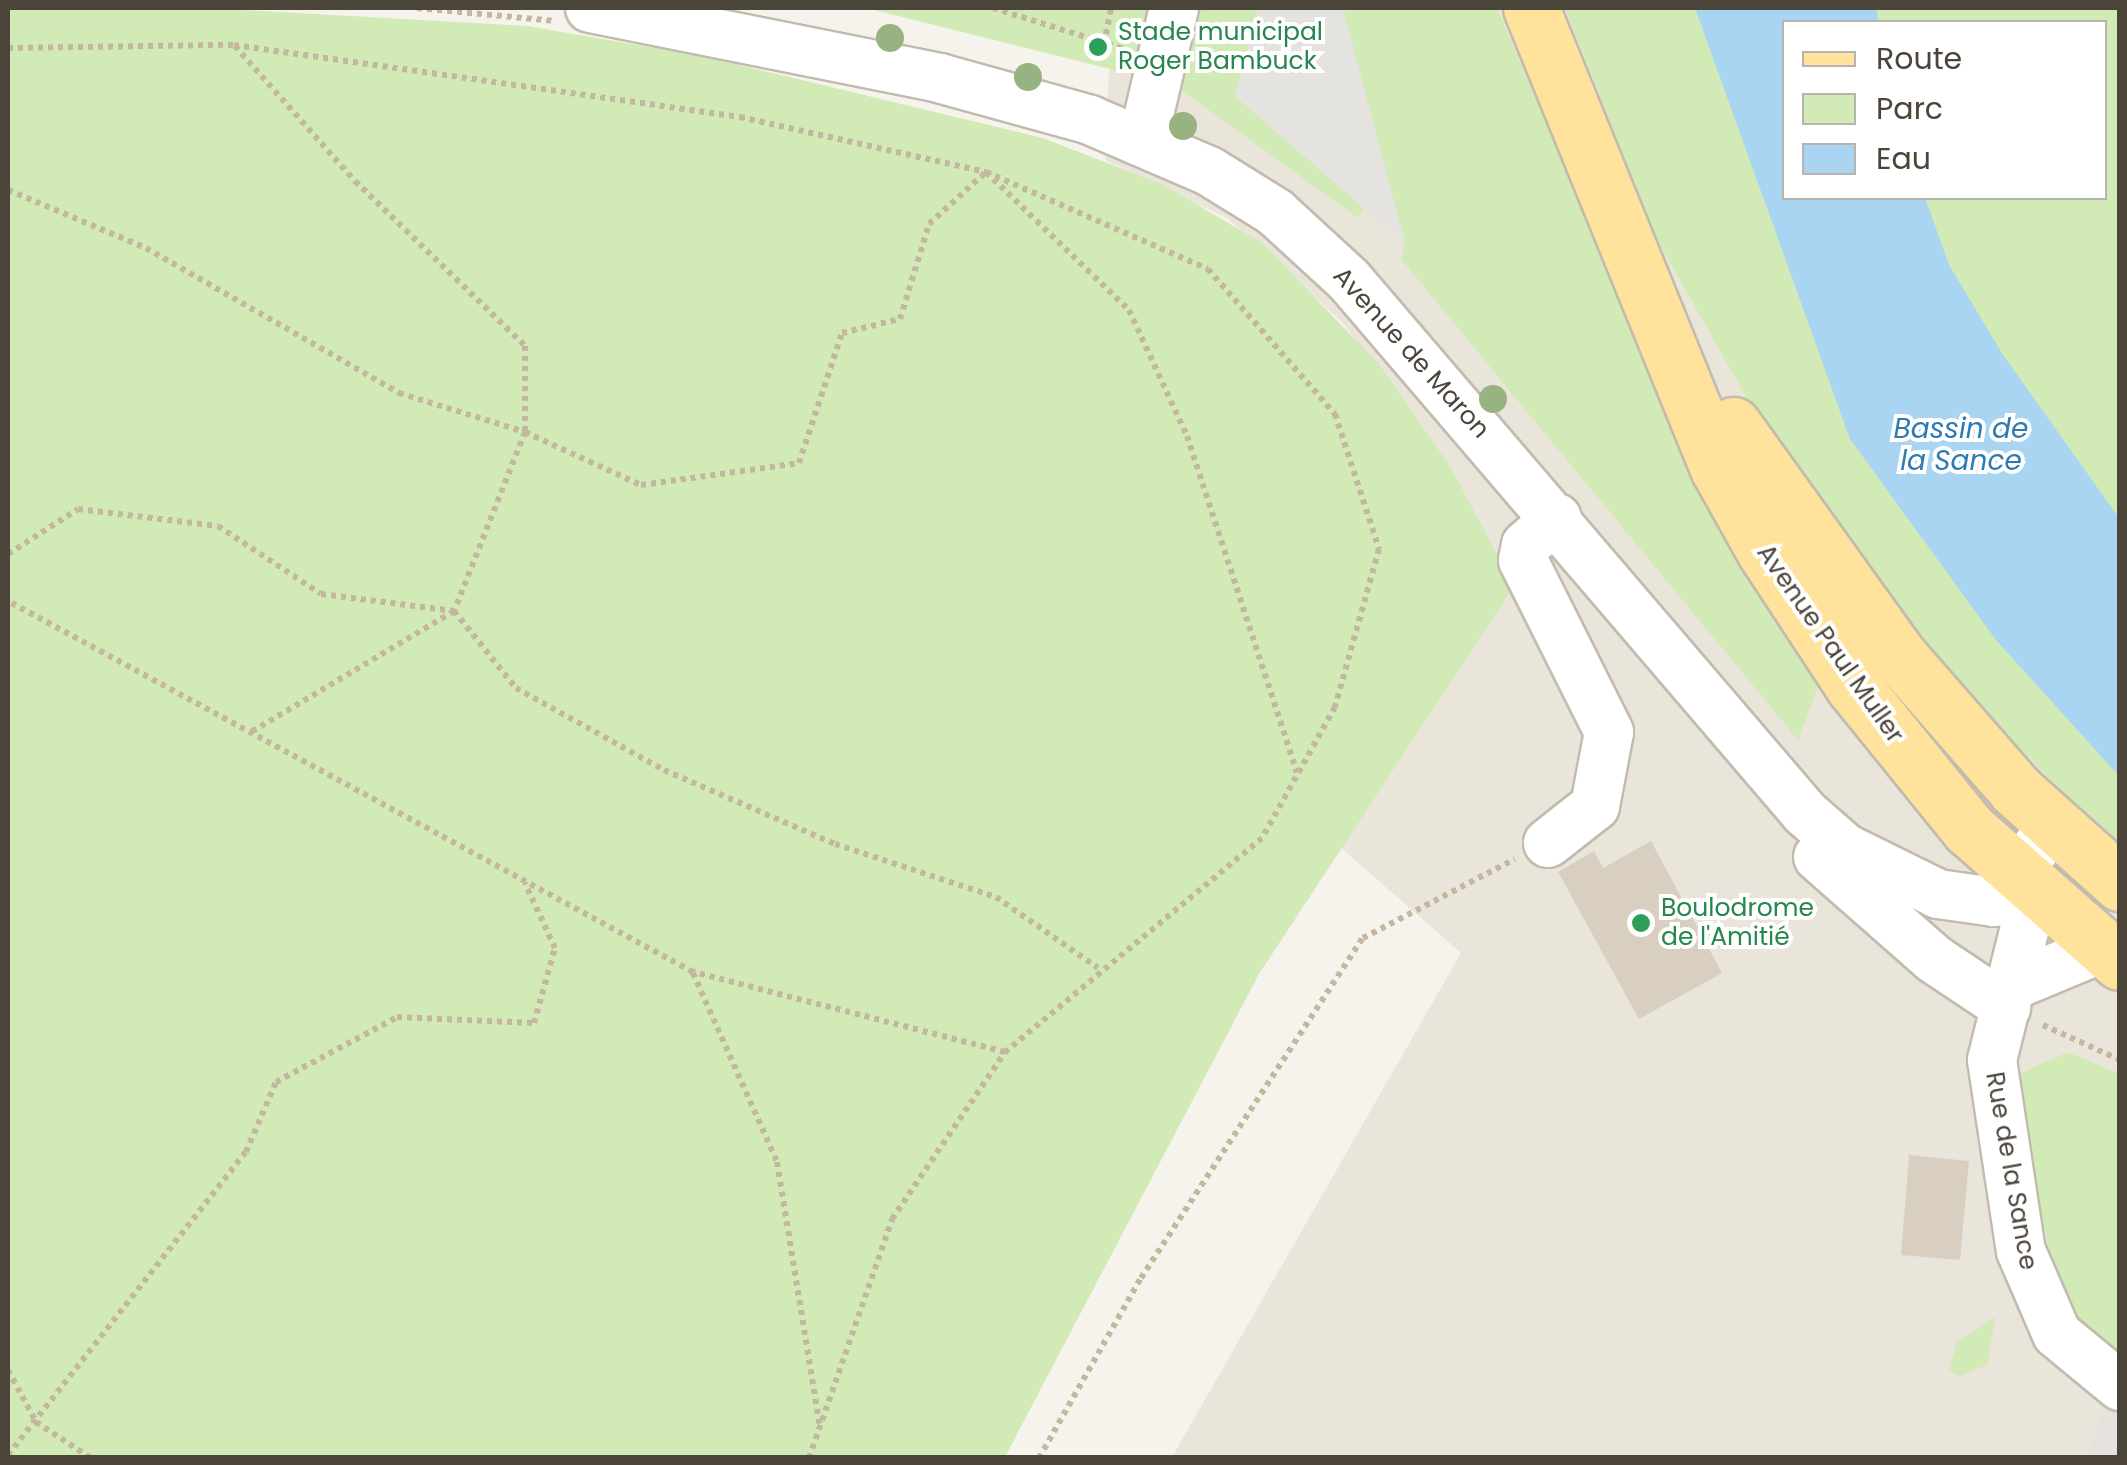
<!DOCTYPE html>
<html>
<head>
<meta charset="utf-8">
<style>
  body { margin:0 }
  #map { position:relative; width:2127px; height:1465px; overflow:hidden; background:#f6f3ec; font-family:Poppins,sans-serif }
  div>[style] { position:absolute }
  .residential>* { inset:0; background:#eae5da }
  .industrial>* { inset:0; background:#e6e2dd }
  .green>* { inset:0; background:#d2eab5 }
  .parking>* { inset:0; background:#e5e3e0 }
  .water>* { inset:0; background:#a9d4f2 }
  .building>* { inset:0; background:#d8cfc1 }
  .path>* { height:6px; margin-top:-3px; transform-origin:0; background:repeating-linear-gradient(90deg,#c4b79f 0 5px,transparent 0 10px) }
  .roads { filter:drop-shadow(2px 0 #c2bbae) drop-shadow(-2px 0 #c2bbae) drop-shadow(0 2px #c2bbae) drop-shadow(0 -2px #c2bbae) }
  .minor>* { height:48px; margin:-24px; padding:0 24px; transform-origin:24px; border-radius:24px; background:#fff }
  .major>* { height:55px; margin:-27.5px; padding:0 27.5px; transform-origin:27.5px; border-radius:27.5px; background:#ffe39c }
  .trees>* { width:28px; height:28px; margin:-14px; border-radius:50%; background:#97b381 }
  .dots>* { width:28px; height:28px; translate:-50% -50%; box-sizing:border-box; border:5px solid #fff; border-radius:50% }
  span { translate:-50% -50%; white-space:nowrap; text-align:center; line-height:1.15; -webkit-text-stroke:8px #fff; paint-order:stroke }
  .leisure-label { font-size:25px; color:#27864d }
  .left { translate:0 -50%; text-align:left }
  .street-label { font-size:25px; color:#4b4439 }
  .water-label { font-size:28px; color:#2e7ab2; font-style:italic }
  .frame { position:absolute; inset:0; border:10px solid #4b4439; pointer-events:none }
  .legend { position:absolute; left:1782px; top:20px; width:325px; height:180px; box-sizing:border-box; background:#fff; border:2px solid #b7b4b0; margin:0; padding:12px 18px; list-style:none; font-size:30px; color:#4b4439 }
  .legend li { display:flex; align-items:center; gap:20px; height:50px }
  .legend b { width:50px; border:2px solid #b7b4b0 }
</style>
</head>
<body>
<div id="map">
  <div class="residential">
    <div style="clip-path:polygon(evenodd,1112px 8px,2119px 8px,2120px 1410px,2107px 1403px,2084px 1457px,1172px 1457px,1461px 953px,1340px 847px,1514px 586px,1452px 469px,1342px 322px,1227px 218px,1105px 160px,1112px 8px,1784px 22px,2104px 22px,2104px 198px,1784px 198px,1784px 22px)"></div>
  </div>
  <div class="industrial">
    <div style="clip-path:polygon(2106px 1403px,2119px 1410px,2119px 1457px,2084px 1458px)"></div>
  </div>
  <div class="green">
    <div style="clip-path:polygon(8px 8px,208px 8px,527px 26px,702px 56px,1043px 138px,1164px 185px,1262px 243px,1379px 364px,1452px 469px,1514px 586px,1259px 974px,1005px 1457px,8px 1458px)"></div>
    <div style="clip-path:polygon(866px 8px,1258px 8px,1235px 96px,1364px 208px,1358px 218px,1174px 85px)"></div>
    <div style="clip-path:polygon(1340px 8px,1497px 8px,1699px 477px,1822px 676px,1798px 740px,1401px 259px,1405px 243px)"></div>
    <div style="clip-path:polygon(evenodd,1565px 8px,2119px 8px,2119px 852px,1951px 676px,1771px 441px,1659px 243px,1565px 8px,1784px 22px,2104px 22px,2104px 198px,1784px 198px,1784px 22px)"></div>
    <div style="clip-path:polygon(2068px 1052px,2119px 1074px,2119px 1373px,2074px 1326px,2057px 1285px,2012px 1077px)"></div>
    <div style="clip-path:polygon(1995px 1317px,1987px 1365px,1960px 1376px,1949px 1370px,1957px 1342px)"></div>
  </div>
  <div class="parking">
    <div style="clip-path:polygon(1258px 8px,1343px 8px,1405px 243px,1235px 95px)"></div>
  </div>
  <div class="water">
    <div style="clip-path:polygon(1695px 8px,1876px 8px,1879px 22px,1784px 22px,1784px 198px,1925px 198px,1949px 265px,2003px 355px,2119px 518px,2119px 776px,1996px 640px,1850px 439px)"></div>
  </div>
  <div class="building">
    <div style="clip-path:polygon(1651px 841px,1722px 973px,1639px 1019px,1558px 872px,1594px 851px,1603px 868px)"></div>
    <div style="clip-path:polygon(1909px 1155px,1969px 1161px,1960px 1260px,1901px 1255px)"></div>
  </div>
  <div class="path">
    <div style="left:417px;top:8px;width:139px;rotate:5.4deg"></div>
    <div style="left:993px;top:8px;width:137px;rotate:17.4deg"></div>
    <div style="left:1104px;top:44px;width:37px;rotate:-79deg"></div>
    <div style="left:235px;top:46px;width:181px;rotate:48.4deg"></div>
    <div style="left:355px;top:181px;width:237px;rotate:44.1deg"></div>
    <div style="left:525px;top:346px;width:86px;rotate:90deg"></div>
    <div style="left:525px;top:432px;width:193px;rotate:111.6deg"></div>
    <div style="left:454px;top:611px;width:239px;rotate:149.2deg"></div>
    <div style="left:8px;top:48px;width:226px;rotate:-0.8deg"></div>
    <div style="left:234px;top:45px;width:511px;rotate:8.1deg"></div>
    <div style="left:740px;top:117px;width:252px;rotate:12.6deg"></div>
    <div style="left:986px;top:172px;width:242px;rotate:23.6deg"></div>
    <div style="left:1208px;top:269px;width:193px;rotate:48.8deg"></div>
    <div style="left:1335px;top:414px;width:142px;rotate:71.9deg"></div>
    <div style="left:1379px;top:549px;width:164px;rotate:105.6deg"></div>
    <div style="left:1335px;top:707px;width:150px;rotate:119.1deg"></div>
    <div style="left:1262px;top:838px;width:334px;rotate:140.2deg"></div>
    <div style="left:1005px;top:1052px;width:322px;rotate:-165.6deg"></div>
    <div style="left:693px;top:972px;width:779px;rotate:-151.56deg"></div>
    <div style="left:8px;top:190px;width:150px;rotate:22.8deg"></div>
    <div style="left:146px;top:248px;width:292px;rotate:29.8deg"></div>
    <div style="left:399px;top:393px;width:132px;rotate:17.2deg"></div>
    <div style="left:525px;top:432px;width:128px;rotate:24.6deg"></div>
    <div style="left:641px;top:485px;width:160px;rotate:-7.9deg"></div>
    <div style="left:799px;top:463px;width:137px;rotate:-71.7deg"></div>
    <div style="left:842px;top:333px;width:60px;rotate:-13.6deg"></div>
    <div style="left:900px;top:319px;width:99px;rotate:-73deg"></div>
    <div style="left:929px;top:224px;width:77px;rotate:-42.4deg"></div>
    <div style="left:986px;top:172px;width:199px;rotate:44deg"></div>
    <div style="left:1129px;top:310px;width:139px;rotate:65.3deg"></div>
    <div style="left:1187px;top:436px;width:354px;rotate:71.9deg"></div>
    <div style="left:8px;top:554px;width:83px;rotate:-32.7deg"></div>
    <div style="left:78px;top:509px;width:141px;rotate:6.9deg"></div>
    <div style="left:218px;top:526px;width:123px;rotate:33.4deg"></div>
    <div style="left:321px;top:594px;width:134px;rotate:7.3deg"></div>
    <div style="left:454px;top:611px;width:99px;rotate:51.2deg"></div>
    <div style="left:516px;top:688px;width:169px;rotate:29deg"></div>
    <div style="left:664px;top:770px;width:186px;rotate:23.4deg"></div>
    <div style="left:835px;top:844px;width:169px;rotate:18.2deg"></div>
    <div style="left:996px;top:897px;width:124px;rotate:34.8deg"></div>
    <div style="left:693px;top:973px;width:207px;rotate:66deg"></div>
    <div style="left:777px;top:1162px;width:268px;rotate:80.8deg"></div>
    <div style="left:2043px;top:1025px;width:85px;rotate:24.4deg"></div>
    <div style="left:8px;top:1370px;width:59px;rotate:61.7deg"></div>
    <div style="left:36px;top:1422px;width:66px;rotate:33.2deg"></div>
    <div style="left:8px;top:1455px;width:385px;rotate:-51.9deg"></div>
    <div style="left:246px;top:1152px;width:76px;rotate:-66.8deg"></div>
    <div style="left:276px;top:1082px;width:137px;rotate:-28.2deg"></div>
    <div style="left:397px;top:1017px;width:137px;rotate:2.5deg"></div>
    <div style="left:534px;top:1023px;width:78px;rotate:-74.4deg"></div>
    <div style="left:555px;top:948px;width:72px;rotate:-114.8deg"></div>
    <div style="left:809px;top:1458px;width:253px;rotate:-70.8deg"></div>
    <div style="left:892px;top:1219px;width:202px;rotate:-55.9deg"></div>
    <div style="left:1039px;top:1458px;width:207px;rotate:-60.5deg"></div>
    <div style="left:1141px;top:1278px;width:406px;rotate:-56.9deg"></div>
    <div style="left:1363px;top:938px;width:171px;rotate:-27.5deg"></div>
  </div>
  <div class="roads">
    <div class="minor">
      <div style="left:590px;top:8px;width:356px;rotate:11.3deg"></div>
      <div style="left:939px;top:78px;width:157px;rotate:15.5deg"></div>
      <div style="left:1090px;top:120px;width:129px;rotate:23.2deg"></div>
      <div style="left:1209px;top:171px;width:78px;rotate:31.8deg"></div>
      <div style="left:1275px;top:212px;width:100px;rotate:42.6deg"></div>
      <div style="left:1349px;top:280px;width:701px;rotate:49.45deg"></div>
      <div style="left:1805px;top:813px;width:53px;rotate:41.2deg"></div>
      <div style="left:1845px;top:848px;width:104px;rotate:26.3deg"></div>
      <div style="left:1938px;top:894px;width:57px;rotate:8.1deg"></div>
      <div style="left:1994px;top:902px;width:96px;rotate:-52.2deg"></div>
      <div style="left:1143px;top:140px;width:136px;rotate:-76.8deg"></div>
      <div style="left:1548px;top:843px;width:60px;rotate:-38.2deg"></div>
      <div style="left:1595px;top:806px;width:75px;rotate:-79.3deg"></div>
      <div style="left:1609px;top:732px;width:192px;rotate:-116.6deg"></div>
      <div style="left:1523px;top:560px;width:15px;rotate:-79deg"></div>
      <div style="left:1526px;top:545px;width:41px;rotate:-41.1deg"></div>
      <div style="left:1818px;top:857px;width:154px;rotate:41.3deg"></div>
      <div style="left:1934px;top:959px;width:87px;rotate:33.7deg"></div>
      <div style="left:2018px;top:881px;width:47px;rotate:81.3deg"></div>
      <div style="left:2025px;top:927px;width:137px;rotate:103.9deg"></div>
      <div style="left:1992px;top:1060px;width:193px;rotate:81.4deg"></div>
      <div style="left:2021px;top:1251px;width:90px;rotate:66.6deg"></div>
      <div style="left:2057px;top:1334px;width:82px;rotate:39.5deg"></div>
      <div style="left:2016px;top:984px;width:89px;rotate:-22.5deg"></div>
    </div>
    <div class="major">
      <div style="left:1531px;top:8px;width:497px;rotate:67.9deg"></div>
      <div style="left:1718px;top:468px;width:96px;rotate:60.8deg"></div>
      <div style="left:1765px;top:552px;width:160px;rotate:56.7deg"></div>
      <div style="left:1853px;top:686px;width:184px;rotate:51deg"></div>
      <div style="left:1969px;top:829px;width:201px;rotate:41.4deg"></div>
      <div style="left:1733px;top:425px;width:286px;rotate:54.3deg"></div>
      <div style="left:1900px;top:657px;width:176px;rotate:48.9deg"></div>
      <div style="left:2016px;top:790px;width:140px;rotate:41.8deg"></div>
    </div>
  </div>
  <div class="trees">
    <div style="left:890px;top:38px"></div>
    <div style="left:1028px;top:77px"></div>
    <div style="left:1183px;top:126px"></div>
    <div style="left:1493px;top:399px"></div>
  </div>
  <div class="dots">
    <div style="left:1098px;top:47px;background:#2e9e5b"></div>
    <div style="left:1641px;top:923px;background:#2e9e5b"></div>
  </div>
  <div class="leisure-label">
    <span class="left" style="left:1118px;top:47px">Stade municipal<br>Roger Bambuck</span>
    <span class="left" style="left:1661px;top:923px">Boulodrome<br>de l'Amitié</span>
  </div>
  <div class="street-label">
    <span style="left:1411px;top:353px;rotate:48deg">Avenue de Maron</span>
    <span style="left:1830px;top:644px;rotate:55deg">Avenue Paul Muller</span>
    <span style="left:2011px;top:1171px;rotate:80deg">Rue de la Sance</span>
  </div>
  <div class="water-label">
    <span style="left:1961px;top:445px">Bassin de<br>la Sance</span>
  </div>
  <div class="frame"></div>
  <ul class="legend">
  <li><b style="height:12px;background:#ffe39c"></b>Route</li>
  <li><b style="height:28px;background:#d2eab5"></b>Parc</li>
  <li><b style="height:28px;background:#a9d4f2"></b>Eau</li>
  </ul>
</div>
</body>
</html>
